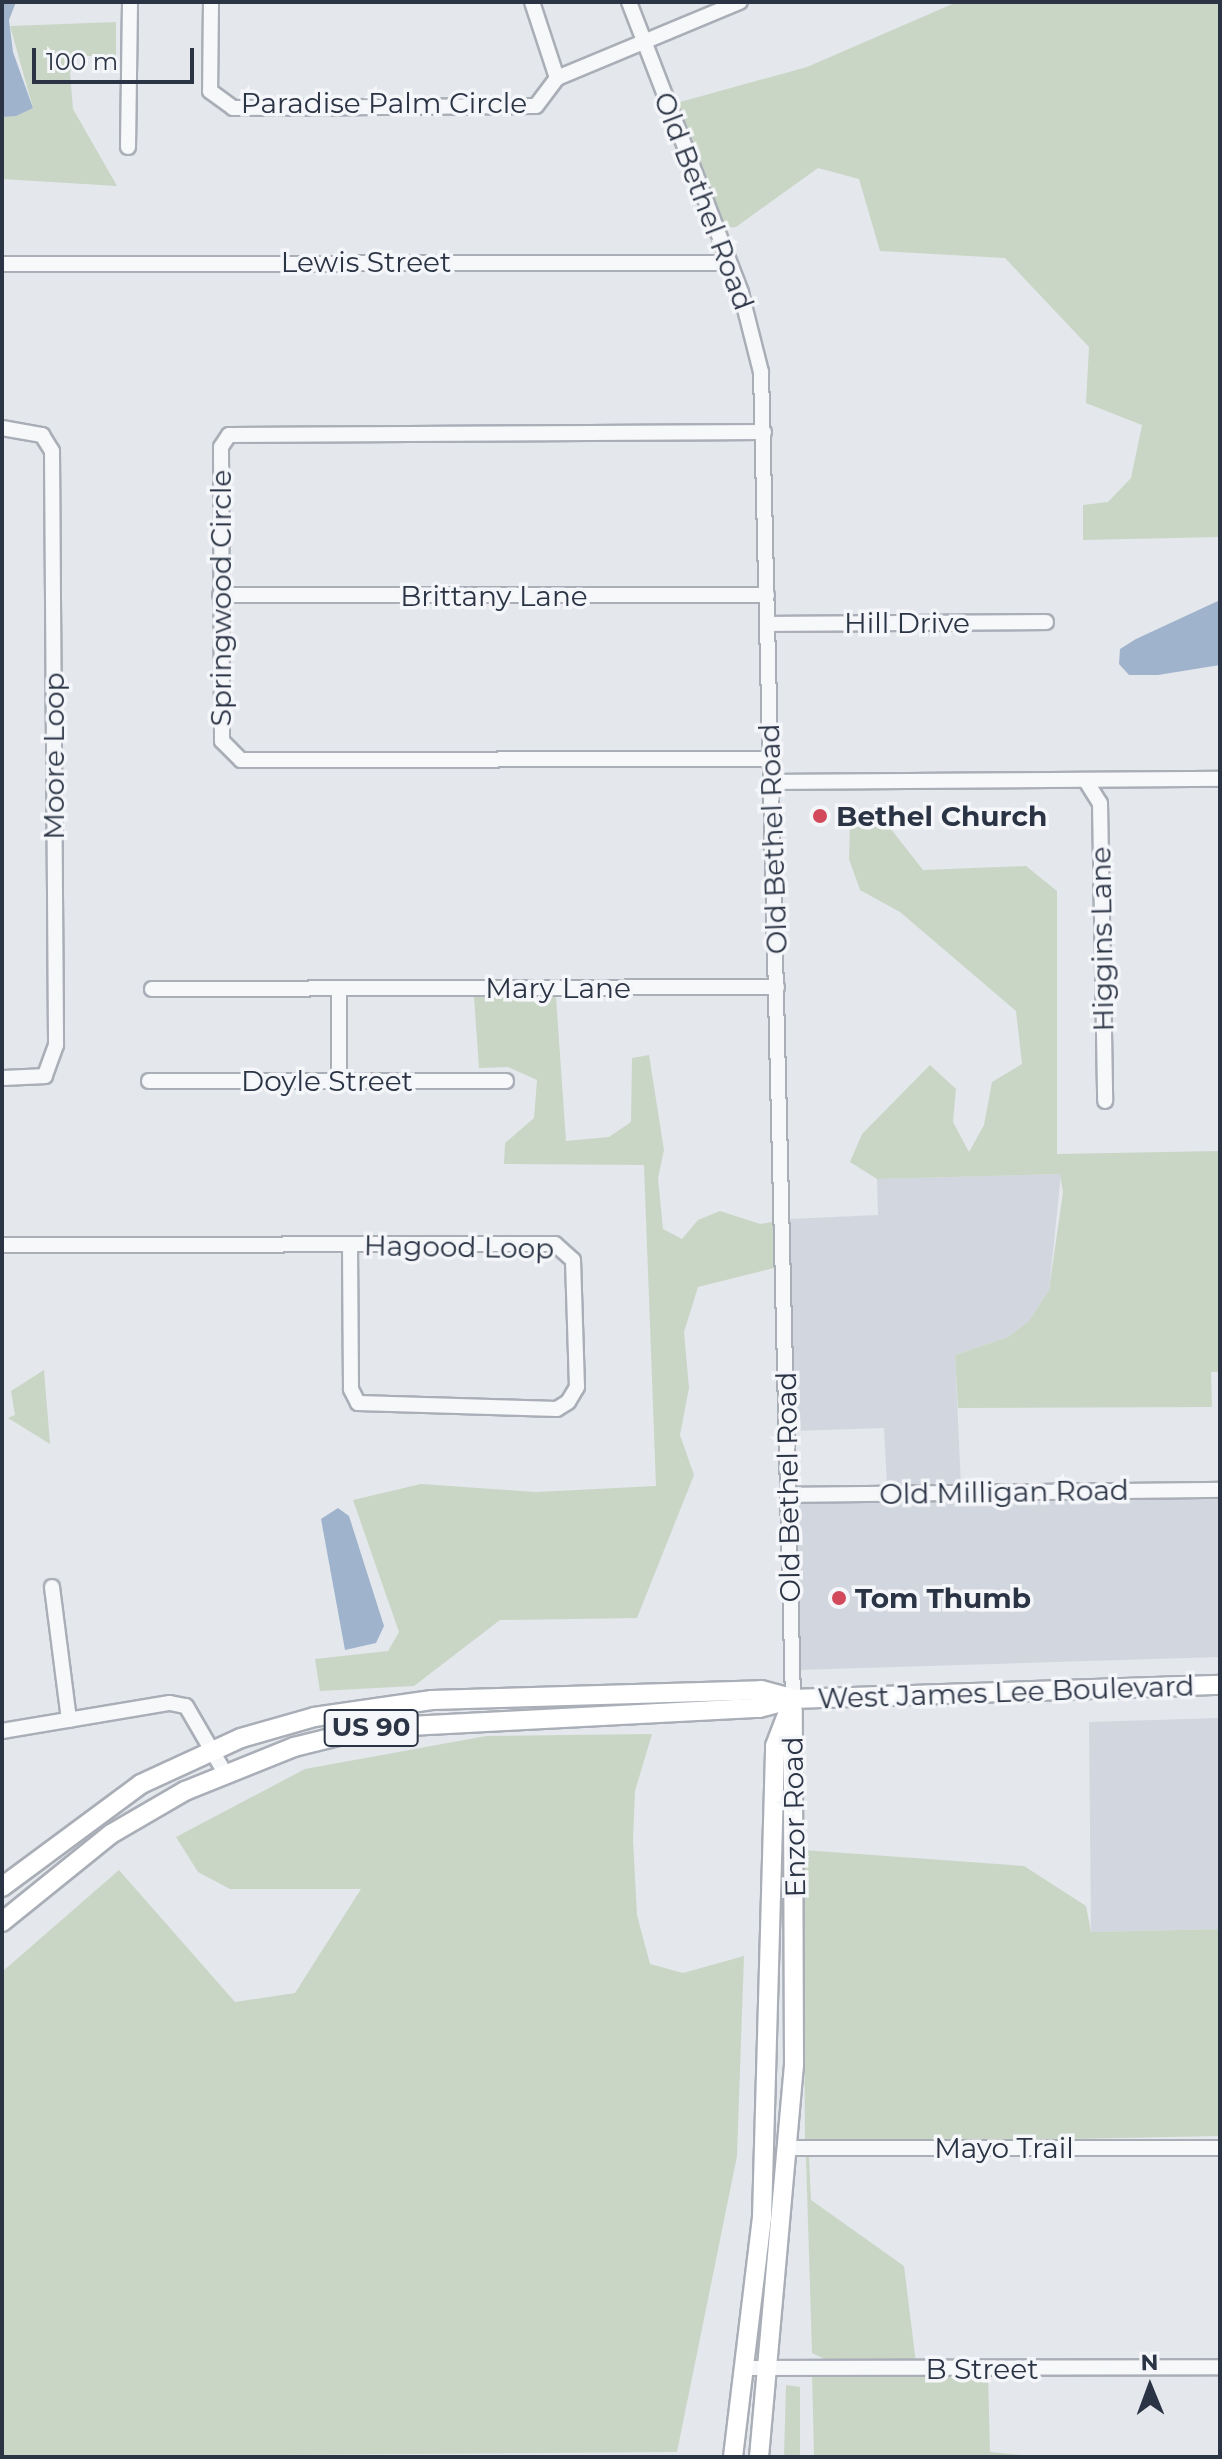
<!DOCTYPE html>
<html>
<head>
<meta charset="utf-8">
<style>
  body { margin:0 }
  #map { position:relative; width:1222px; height:2459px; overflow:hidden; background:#e4e7ec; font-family:Montserrat,sans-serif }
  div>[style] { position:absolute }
  .built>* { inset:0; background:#d2d6de }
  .green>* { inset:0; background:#c9d6c5 }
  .water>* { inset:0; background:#9fb4cc }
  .roads { filter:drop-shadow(2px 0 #a9aeb7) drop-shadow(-2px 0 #a9aeb7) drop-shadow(0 2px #a9aeb7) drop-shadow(0 -2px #a9aeb7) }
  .minor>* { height:14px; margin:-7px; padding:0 7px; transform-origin:7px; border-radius:7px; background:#f7f8fa }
  .major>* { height:18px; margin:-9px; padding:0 9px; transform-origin:9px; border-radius:9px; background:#fff }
  .dots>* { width:22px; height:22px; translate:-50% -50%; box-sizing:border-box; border:4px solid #f4f6f9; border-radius:50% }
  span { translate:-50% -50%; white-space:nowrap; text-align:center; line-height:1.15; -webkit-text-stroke:7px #f4f6f9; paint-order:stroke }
  .shield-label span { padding:2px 6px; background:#f4f6f9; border:2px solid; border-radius:6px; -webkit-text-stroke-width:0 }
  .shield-label { font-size:26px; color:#2b3445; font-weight:700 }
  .street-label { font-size:28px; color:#2b3445 }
  .poi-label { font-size:28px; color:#2b3445; font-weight:700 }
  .left { translate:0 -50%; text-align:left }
  .frame { position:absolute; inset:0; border:4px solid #2b3445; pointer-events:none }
  .north { position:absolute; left:1110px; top:2347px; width:80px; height:80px; -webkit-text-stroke:6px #f4f6f9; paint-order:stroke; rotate:359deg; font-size:22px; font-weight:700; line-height:32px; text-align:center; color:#2b3445 }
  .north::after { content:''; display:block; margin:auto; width:28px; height:36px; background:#2b3445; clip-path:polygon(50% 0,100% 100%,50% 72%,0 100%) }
  .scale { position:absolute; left:32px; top:48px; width:162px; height:36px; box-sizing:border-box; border:4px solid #2b3445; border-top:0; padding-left:10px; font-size:24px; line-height:28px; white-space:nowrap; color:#2b3445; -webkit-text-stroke:6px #f4f6f9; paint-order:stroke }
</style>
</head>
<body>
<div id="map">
  <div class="built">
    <div style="clip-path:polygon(1061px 1174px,1049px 1290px,1029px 1321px,1008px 1337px,955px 1355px,961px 1486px,887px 1486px,884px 1428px,793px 1431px,788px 1219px,878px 1215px,877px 1179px)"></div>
    <div style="clip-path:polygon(1220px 1496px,1220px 1657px,797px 1670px,794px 1501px)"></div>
    <div style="clip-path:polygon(1220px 1718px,1220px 1929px,1091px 1932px,1089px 1722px)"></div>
  </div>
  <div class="green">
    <div style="clip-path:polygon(957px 2px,1220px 2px,1220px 537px,1083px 540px,1083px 505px,1108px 502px,1131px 478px,1142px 425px,1086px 403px,1089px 347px,1005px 258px,880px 251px,859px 179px,818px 168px,736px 227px,721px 228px,673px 104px,807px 67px)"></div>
    <div style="clip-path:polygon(116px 22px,116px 56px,76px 56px,70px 73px,73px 109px,117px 186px,2px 179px,2px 117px,33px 108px,10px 26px)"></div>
    <div style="clip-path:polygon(876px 810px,923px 870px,1026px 866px,1057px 891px,1057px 1154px,1220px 1151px,1220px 1372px,1211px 1372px,1212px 1407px,958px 1408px,955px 1355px,1008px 1337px,1029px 1321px,1049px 1290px,1063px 1192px,1060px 1174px,877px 1179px,850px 1162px,862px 1134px,930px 1065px,956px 1089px,953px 1122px,969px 1152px,984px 1125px,992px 1082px,1022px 1064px,1016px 1011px,900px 912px,860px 890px,849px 859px,850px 825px)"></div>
    <div style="clip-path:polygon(474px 997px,556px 997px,566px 1141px,609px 1137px,631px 1122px,632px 1058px,649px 1055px,664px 1150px,658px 1178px,663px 1229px,682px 1239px,698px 1220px,720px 1211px,760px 1224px,777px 1221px,778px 1267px,698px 1287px,684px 1332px,689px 1388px,680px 1435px,694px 1475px,637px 1618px,500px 1620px,414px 1686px,320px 1691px,315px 1659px,388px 1651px,399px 1632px,353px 1500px,421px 1484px,536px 1492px,656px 1486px,644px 1165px,504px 1164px,505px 1143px,534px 1118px,537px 1080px,508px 1067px,479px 1068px)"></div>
    <div style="clip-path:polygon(44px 1370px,50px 1444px,8px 1418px,15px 1415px,11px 1391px)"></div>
    <div style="clip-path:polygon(652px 1734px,635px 1791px,633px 1839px,637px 1915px,650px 1964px,683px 1973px,744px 1956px,737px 2156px,677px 2452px,2px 2457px,2px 1972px,119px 1870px,235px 2002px,295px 1993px,361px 1889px,230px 1889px,198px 1872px,176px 1837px,305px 1769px,486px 1736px)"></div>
    <div style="clip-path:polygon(803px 1850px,1024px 1866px,1086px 1906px,1091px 1932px,1220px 1929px,1220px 2136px,805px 2144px)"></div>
    <div style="clip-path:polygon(806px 2157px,809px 2157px,811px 2200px,904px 2266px,916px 2363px,833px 2363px,812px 2353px)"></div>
    <div style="clip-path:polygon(812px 2371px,988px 2374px,990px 2452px,1042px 2457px,814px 2457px)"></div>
    <div style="clip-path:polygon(786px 2385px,800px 2387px,800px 2457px,784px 2457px)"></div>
  </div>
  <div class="water">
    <div style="clip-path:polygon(2px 2px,16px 2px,9px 20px,13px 52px,33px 108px,16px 116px,2px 117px)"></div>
    <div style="clip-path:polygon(1220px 600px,1220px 665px,1158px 675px,1129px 675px,1119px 664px,1120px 649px,1136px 639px)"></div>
    <div style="clip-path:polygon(338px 1508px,349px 1516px,384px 1626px,376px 1643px,345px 1650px,321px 1519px)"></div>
  </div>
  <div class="roads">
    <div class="minor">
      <div style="left:211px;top:2px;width:89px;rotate:90.6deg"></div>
      <div style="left:210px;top:91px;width:29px;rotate:36deg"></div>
      <div style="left:233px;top:108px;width:303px;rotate:-0.4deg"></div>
      <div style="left:536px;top:106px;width:35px;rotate:-53deg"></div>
      <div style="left:557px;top:78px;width:80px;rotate:-108.2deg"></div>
      <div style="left:629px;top:2px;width:312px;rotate:68.9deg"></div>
      <div style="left:741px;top:293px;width:81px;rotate:75.8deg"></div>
      <div style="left:761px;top:372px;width:1327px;rotate:88.62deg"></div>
      <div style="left:557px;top:78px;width:198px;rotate:-22.6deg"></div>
      <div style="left:128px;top:147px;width:145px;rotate:-89.2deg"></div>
      <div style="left:2px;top:264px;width:727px;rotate:-0.08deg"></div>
      <div style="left:2px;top:428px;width:41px;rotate:9.9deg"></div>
      <div style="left:42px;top:435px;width:19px;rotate:58deg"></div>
      <div style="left:52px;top:451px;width:594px;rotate:89.61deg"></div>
      <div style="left:56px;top:1045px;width:33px;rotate:110deg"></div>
      <div style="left:45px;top:1076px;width:43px;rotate:177.3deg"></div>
      <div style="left:764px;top:432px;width:535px;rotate:179.68deg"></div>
      <div style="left:229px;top:435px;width:14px;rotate:124deg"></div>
      <div style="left:221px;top:447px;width:294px;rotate:89.8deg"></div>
      <div style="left:222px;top:741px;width:27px;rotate:45deg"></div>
      <div style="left:241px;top:760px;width:530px;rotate:-0.11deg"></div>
      <div style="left:220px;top:595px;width:547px"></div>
      <div style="left:767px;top:624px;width:279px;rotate:-0.4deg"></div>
      <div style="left:1086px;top:781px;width:26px;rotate:58deg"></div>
      <div style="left:1100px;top:803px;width:298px;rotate:89deg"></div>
      <div style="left:772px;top:782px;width:448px;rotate:-0.4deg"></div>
      <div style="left:339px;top:988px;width:92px;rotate:90deg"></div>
      <div style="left:152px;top:989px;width:625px;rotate:-0.18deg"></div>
      <div style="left:149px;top:1081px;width:357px"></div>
      <div style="left:2px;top:1245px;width:553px;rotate:-0.1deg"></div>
      <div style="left:555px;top:1244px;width:24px;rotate:42deg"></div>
      <div style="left:573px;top:1260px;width:127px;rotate:88.2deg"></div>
      <div style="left:577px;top:1387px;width:17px;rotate:121deg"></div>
      <div style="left:568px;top:1402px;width:13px;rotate:148deg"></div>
      <div style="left:557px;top:1409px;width:199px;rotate:-178.3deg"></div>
      <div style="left:358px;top:1403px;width:16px;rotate:-117deg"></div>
      <div style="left:351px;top:1389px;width:145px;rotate:-90.4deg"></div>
      <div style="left:788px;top:1495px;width:432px;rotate:-0.7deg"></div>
      <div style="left:52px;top:1587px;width:134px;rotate:82.7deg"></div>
      <div style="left:2px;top:1731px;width:170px;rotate:-9.5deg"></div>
      <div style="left:170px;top:1703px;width:16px;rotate:11deg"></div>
      <div style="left:186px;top:1706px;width:78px;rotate:59.8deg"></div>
      <div style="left:789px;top:2148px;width:431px"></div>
      <div style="left:744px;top:2368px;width:476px;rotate:-0.1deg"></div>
    </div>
    <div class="major">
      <div style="left:2px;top:1887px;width:173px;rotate:-36.5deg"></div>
      <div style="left:141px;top:1784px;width:110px;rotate:-24.7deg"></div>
      <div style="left:241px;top:1738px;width:76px;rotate:-16deg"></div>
      <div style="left:314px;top:1717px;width:119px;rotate:-8.2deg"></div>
      <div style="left:432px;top:1700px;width:329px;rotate:-1.7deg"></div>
      <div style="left:761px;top:1690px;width:30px;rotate:15deg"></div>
      <div style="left:2px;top:1922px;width:140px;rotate:-38.9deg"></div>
      <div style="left:111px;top:1834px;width:86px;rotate:-30.2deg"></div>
      <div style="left:185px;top:1791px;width:118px;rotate:-22deg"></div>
      <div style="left:294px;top:1747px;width:79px;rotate:-13.9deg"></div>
      <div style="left:371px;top:1728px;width:389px;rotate:-3deg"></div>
      <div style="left:759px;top:1708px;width:35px;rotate:-15deg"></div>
      <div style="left:793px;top:1699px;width:427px;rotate:-1.9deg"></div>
      <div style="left:733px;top:2457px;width:242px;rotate:-83.1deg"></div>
      <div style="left:762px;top:2217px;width:471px;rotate:-88.4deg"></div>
      <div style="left:775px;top:1746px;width:50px;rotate:-69deg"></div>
      <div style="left:759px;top:2457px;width:394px;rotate:-84.9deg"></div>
      <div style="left:794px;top:2065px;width:355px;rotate:-90.2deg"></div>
    </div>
  </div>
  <div class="dots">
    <div style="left:820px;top:816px;background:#d1495b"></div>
    <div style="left:839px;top:1598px;background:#d1495b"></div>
  </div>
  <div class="shield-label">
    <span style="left:371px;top:1728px">US 90</span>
  </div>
  <div class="street-label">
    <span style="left:384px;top:103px">Paradise Palm Circle</span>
    <span style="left:704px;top:201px;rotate:69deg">Old Bethel Road</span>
    <span style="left:366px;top:262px">Lewis Street</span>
    <span style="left:494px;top:596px">Brittany Lane</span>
    <span style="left:221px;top:598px;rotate:-90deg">Springwood Circle</span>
    <span style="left:907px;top:623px">Hill Drive</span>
    <span style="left:54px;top:756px;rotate:-90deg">Moore Loop</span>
    <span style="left:773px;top:839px;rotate:-92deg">Old Bethel Road</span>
    <span style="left:1102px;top:939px;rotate:-91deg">Higgins Lane</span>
    <span style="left:558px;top:988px">Mary Lane</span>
    <span style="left:327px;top:1081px">Doyle Street</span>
    <span style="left:459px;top:1247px;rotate:1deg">Hagood Loop</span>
    <span style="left:788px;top:1487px;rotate:-91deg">Old Bethel Road</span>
    <span style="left:1004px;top:1492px;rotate:-1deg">Old Milligan Road</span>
    <span style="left:1006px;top:1692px;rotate:-2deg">West James Lee Boulevard</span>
    <span style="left:794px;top:1817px;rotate:-91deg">Enzor Road</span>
    <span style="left:1004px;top:2148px">Mayo Trail</span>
    <span style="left:982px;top:2369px">B Street</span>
  </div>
  <div class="poi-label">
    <span class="left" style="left:836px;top:816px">Bethel Church</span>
    <span class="left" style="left:855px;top:1598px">Tom Thumb</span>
  </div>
  <div class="frame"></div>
  <div class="north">N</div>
  <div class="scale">100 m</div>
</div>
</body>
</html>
